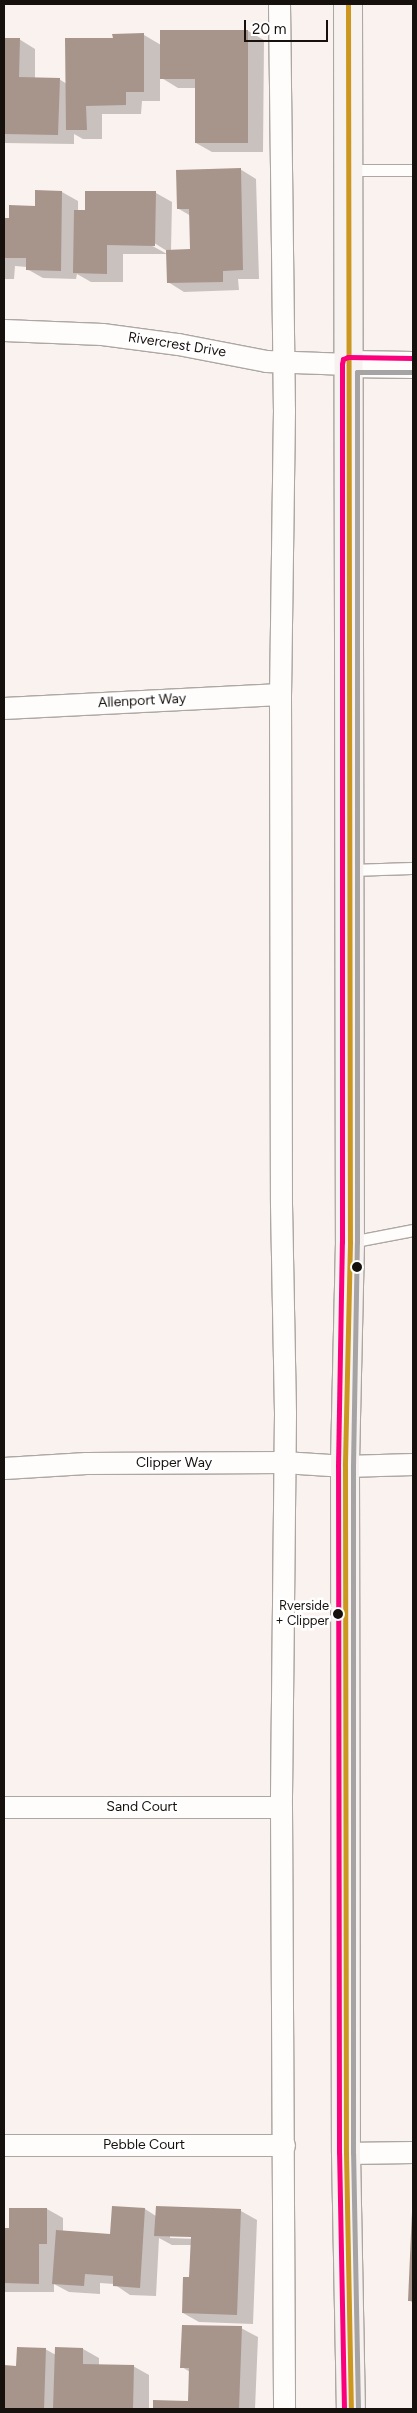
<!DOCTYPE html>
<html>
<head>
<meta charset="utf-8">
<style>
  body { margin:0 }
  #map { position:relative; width:417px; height:2413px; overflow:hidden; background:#faf2ee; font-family:Figtree,sans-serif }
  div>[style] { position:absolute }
  .shadow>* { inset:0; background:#0003 }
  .building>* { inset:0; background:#a7958c }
  .roads { filter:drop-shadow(1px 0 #ada7a3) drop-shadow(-1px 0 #ada7a3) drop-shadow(0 1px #ada7a3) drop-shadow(0 -1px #ada7a3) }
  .service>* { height:11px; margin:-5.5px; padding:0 5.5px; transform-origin:5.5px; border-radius:5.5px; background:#fefdfc }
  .minor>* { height:21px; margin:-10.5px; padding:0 10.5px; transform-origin:10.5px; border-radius:10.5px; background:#fefdfc }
  .tertiary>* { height:26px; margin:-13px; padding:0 13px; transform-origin:13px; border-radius:13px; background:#fefdfc }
  .secondary>* { height:28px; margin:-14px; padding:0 14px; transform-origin:14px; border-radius:14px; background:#f7f2ef }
  .bus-1>* { height:5px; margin:-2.5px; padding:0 2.5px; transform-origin:2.5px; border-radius:2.5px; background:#cb971e }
  .bus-2>* { height:5px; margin:-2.5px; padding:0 2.5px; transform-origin:2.5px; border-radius:2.5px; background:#a5a3a3 }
  .bus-3>* { height:5px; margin:-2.5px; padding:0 2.5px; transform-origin:2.5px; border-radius:2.5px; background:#fa007d }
  .dots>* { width:14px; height:14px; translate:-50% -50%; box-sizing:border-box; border:2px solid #fff; border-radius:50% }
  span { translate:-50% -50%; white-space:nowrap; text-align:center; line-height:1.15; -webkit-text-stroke:5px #fff; paint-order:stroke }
  .bus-label { font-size:13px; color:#17110e }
  .right { translate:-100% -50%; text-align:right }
  .street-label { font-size:14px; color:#17110e }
  .frame { position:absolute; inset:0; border:5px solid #17110e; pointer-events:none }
  .scale { position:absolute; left:244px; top:20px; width:84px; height:22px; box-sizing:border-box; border:2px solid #17110e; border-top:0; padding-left:6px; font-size:15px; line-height:18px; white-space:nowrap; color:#17110e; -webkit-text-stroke:4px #fff; paint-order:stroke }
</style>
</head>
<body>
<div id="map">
  <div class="shadow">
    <div style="clip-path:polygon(248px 31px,264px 40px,263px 152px,212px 152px,196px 143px,196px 88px,178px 88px,160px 77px,160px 101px,142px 101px,141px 114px,102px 114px,102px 139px,83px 139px,74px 134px,74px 144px,4px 143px,4px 39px,19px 39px,35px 49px,35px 79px,59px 79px,67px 84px,114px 39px,144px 35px,161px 45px)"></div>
    <div style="clip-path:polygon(evenodd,240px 169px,256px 179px,259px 279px,238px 279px,239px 290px,184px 292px,168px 282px,167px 254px,123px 254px,123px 282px,91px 282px,77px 274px,76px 279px,43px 278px,27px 269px,27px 267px,15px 266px,14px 279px,4px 279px,4px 219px,10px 219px,36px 207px,37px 191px,62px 192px,78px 201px,78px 211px,86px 211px,156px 193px,172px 202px,171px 251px,192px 250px,191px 216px,179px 209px,240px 169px,151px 241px,167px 251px,167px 254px,149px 244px,151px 241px)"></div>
    <div style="clip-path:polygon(413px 2207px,413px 2303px,409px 2300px)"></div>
    <div style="clip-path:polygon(evenodd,47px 2209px,63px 2218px,63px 2232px,111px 2235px,145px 2209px,156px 2216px,241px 2211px,257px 2220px,253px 2324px,199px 2322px,183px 2313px,190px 2278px,191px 2245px,172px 2245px,159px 2238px,156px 2296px,130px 2295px,114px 2284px,100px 2283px,100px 2294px,69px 2292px,54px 2284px,54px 2292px,4px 2292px,4px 2230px,11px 2230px,47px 2209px,170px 2235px,197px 2236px,197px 2239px,170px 2238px,170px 2235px)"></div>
    <div style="clip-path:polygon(241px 2328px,258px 2337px,255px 2409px,154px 2409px,155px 2401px,189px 2402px,190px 2372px,182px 2367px)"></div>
    <div style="clip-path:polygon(56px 2348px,83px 2349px,99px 2358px,99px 2365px,133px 2366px,149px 2375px,149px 2409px,4px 2409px,4px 2366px,17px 2367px,45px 2349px,56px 2355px)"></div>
  </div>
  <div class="building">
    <div style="clip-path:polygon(160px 30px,248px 30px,248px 143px,195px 143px,195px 79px,160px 79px)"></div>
    <div style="clip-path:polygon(144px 33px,144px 92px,126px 92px,126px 105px,86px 106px,87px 130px,66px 130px,65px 38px,113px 38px,112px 34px)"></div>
    <div style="clip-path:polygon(4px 38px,20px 38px,19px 77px,60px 78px,58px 135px,4px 134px)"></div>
    <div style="clip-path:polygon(241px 168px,243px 270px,223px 271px,223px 282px,167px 283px,166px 250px,190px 249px,189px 209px,177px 209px,176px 170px)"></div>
    <div style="clip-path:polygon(35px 190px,62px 191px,61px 271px,26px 270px,26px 258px,4px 258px,4px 218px,9px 218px,9px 205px,35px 206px)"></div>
    <div style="clip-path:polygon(85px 191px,156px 191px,155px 246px,107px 245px,107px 274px,73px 273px,74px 210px,85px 210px)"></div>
    <div style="clip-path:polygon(112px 2206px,145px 2208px,140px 2288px,113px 2286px,113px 2276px,85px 2274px,84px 2286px,52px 2284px,56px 2230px,110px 2234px)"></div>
    <div style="clip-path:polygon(156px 2206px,241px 2209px,237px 2315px,182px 2313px,183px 2277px,189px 2277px,191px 2237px,154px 2236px)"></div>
    <div style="clip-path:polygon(9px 2208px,47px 2208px,47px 2244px,39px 2244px,39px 2284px,4px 2283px,4px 2228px,9px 2228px)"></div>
    <div style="clip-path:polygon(412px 2212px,413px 2212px,413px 2301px,408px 2301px)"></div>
    <div style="clip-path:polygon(182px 2325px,242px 2326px,239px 2409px,153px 2409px,153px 2400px,188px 2401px,189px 2368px,180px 2368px)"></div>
    <div style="clip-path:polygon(17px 2347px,46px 2348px,44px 2409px,4px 2409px,4px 2365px,16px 2366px)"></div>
    <div style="clip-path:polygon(55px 2347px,83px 2348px,83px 2364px,134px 2365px,133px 2409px,53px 2409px)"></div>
  </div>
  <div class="roads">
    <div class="service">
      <div style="left:349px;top:170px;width:64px"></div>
      <div style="left:349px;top:870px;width:64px;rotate:-1.8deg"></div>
      <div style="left:350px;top:1242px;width:64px;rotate:-10.8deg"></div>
    </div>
    <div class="minor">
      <div style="left:279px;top:4px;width:406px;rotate:89.3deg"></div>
      <div style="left:284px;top:410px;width:284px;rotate:90.8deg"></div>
      <div style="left:280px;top:694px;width:510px;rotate:89.89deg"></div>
      <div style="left:281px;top:1204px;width:210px;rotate:88.9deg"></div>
      <div style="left:285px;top:1414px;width:393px;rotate:90.6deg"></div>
      <div style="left:281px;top:1807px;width:602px;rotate:89.71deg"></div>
      <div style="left:4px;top:330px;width:98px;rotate:2.3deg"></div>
      <div style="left:102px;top:334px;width:77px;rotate:7.5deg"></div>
      <div style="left:178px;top:344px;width:90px;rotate:10.9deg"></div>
      <div style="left:266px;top:361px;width:83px;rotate:2.1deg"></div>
      <div style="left:4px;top:708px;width:276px;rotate:-2.9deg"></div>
      <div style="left:4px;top:1468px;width:82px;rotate:-3.5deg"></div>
      <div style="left:86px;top:1463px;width:197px;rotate:-0.3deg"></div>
      <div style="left:283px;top:1462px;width:62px;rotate:3.7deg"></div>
      <div style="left:345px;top:1466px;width:68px;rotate:-1.7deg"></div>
      <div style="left:4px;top:1807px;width:277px"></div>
      <div style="left:4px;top:2145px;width:280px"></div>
      <div style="left:346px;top:2153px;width:67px;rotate:-0.9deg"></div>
    </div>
    <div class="tertiary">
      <div style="left:349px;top:364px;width:64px;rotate:0.9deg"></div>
    </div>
    <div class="secondary">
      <div style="left:348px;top:4px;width:1238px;rotate:89.91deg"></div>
      <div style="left:350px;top:1242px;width:224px;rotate:91.3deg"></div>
      <div style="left:345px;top:1466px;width:687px;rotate:89.92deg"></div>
      <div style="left:346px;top:2153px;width:256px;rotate:88.9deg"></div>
    </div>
  </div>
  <div class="bus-1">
    <div style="left:348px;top:4px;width:1238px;rotate:89.91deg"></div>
    <div style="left:350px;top:1242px;width:224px;rotate:91.3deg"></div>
    <div style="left:345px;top:1466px;width:687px;rotate:89.92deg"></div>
    <div style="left:346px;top:2153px;width:256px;rotate:88.9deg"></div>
  </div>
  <div class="bus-2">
    <div style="left:358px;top:2409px;width:256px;rotate:-91.1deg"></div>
    <div style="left:353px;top:2153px;width:687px;rotate:-90deg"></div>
    <div style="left:353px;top:1466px;width:224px;rotate:-89deg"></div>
    <div style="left:357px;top:1242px;width:870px;rotate:-90deg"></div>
    <div style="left:357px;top:372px;width:56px"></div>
  </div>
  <div class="bus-3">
    <div style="left:344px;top:2409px;width:256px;rotate:-91.1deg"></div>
    <div style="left:339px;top:2153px;width:687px;rotate:-90.08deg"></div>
    <div style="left:338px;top:1466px;width:224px;rotate:-89deg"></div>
    <div style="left:342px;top:1242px;width:878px;rotate:-90deg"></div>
    <div style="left:342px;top:364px;width:5px;rotate:-79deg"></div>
    <div style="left:343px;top:359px;width:5px;rotate:-22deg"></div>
    <div style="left:348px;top:357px;width:65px;rotate:0.9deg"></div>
  </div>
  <div class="dots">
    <div style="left:357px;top:1267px;background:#17110e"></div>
    <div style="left:338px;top:1614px;background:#17110e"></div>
  </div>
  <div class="bus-label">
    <span class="right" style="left:329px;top:1614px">Rverside<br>+ Clipper</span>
  </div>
  <div class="street-label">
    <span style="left:177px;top:345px;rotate:9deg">Rivercrest Drive</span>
    <span style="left:142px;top:701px;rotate:-3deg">Allenport Way</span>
    <span style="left:174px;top:1463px">Clipper Way</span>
    <span style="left:142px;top:1807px">Sand Court</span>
    <span style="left:144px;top:2145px">Pebble Court</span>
  </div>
  <div class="frame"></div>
  <div class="scale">20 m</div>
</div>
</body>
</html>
